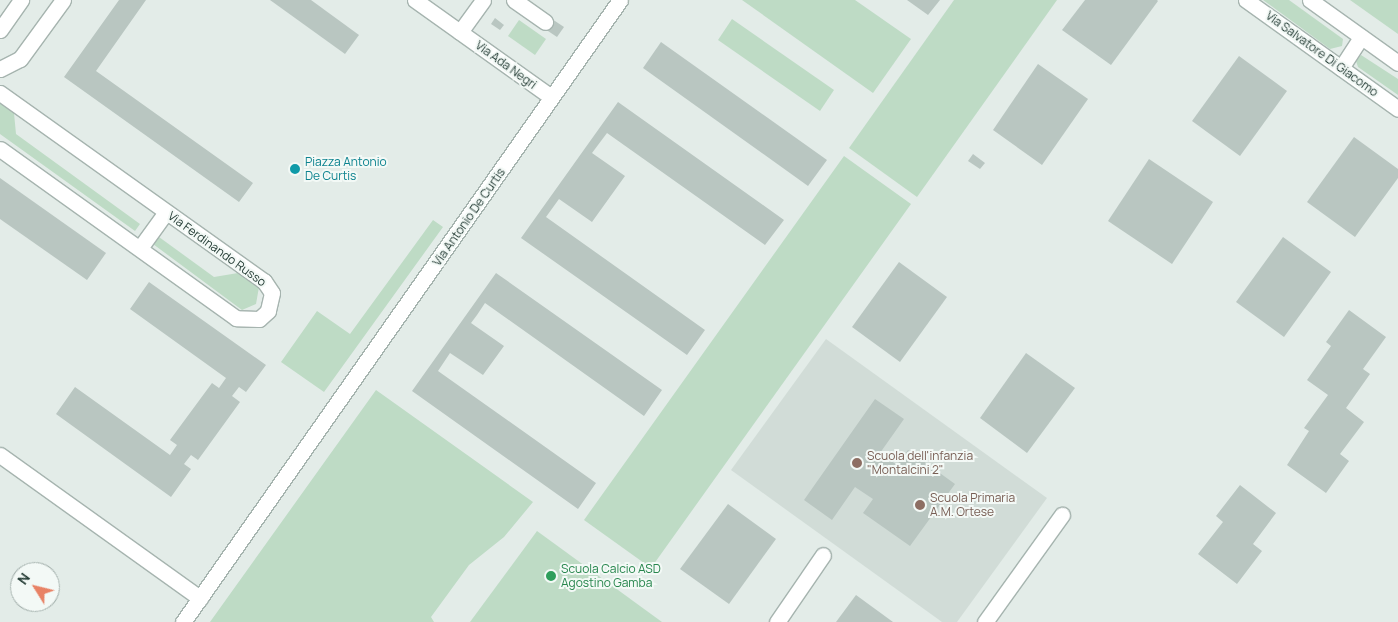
<!DOCTYPE html>
<html>
<head>
<meta charset="utf-8">
<style>
  body { margin:0 }
  #map { position:relative; width:1398px; height:622px; overflow:hidden; background:#e3ece8; font-family:Manrope,sans-serif }
  div>[style] { position:absolute }
  .built>* { inset:0; background:#d1dcd7 }
  .green>* { inset:0; background:#bedbc5 }
  .building>* { inset:0; background:#b9c6c1 }
  .roads { filter:drop-shadow(1px 0 #a6b4af) drop-shadow(-1px 0 #a6b4af) drop-shadow(0 1px #a6b4af) drop-shadow(0 -1px #a6b4af) }
  .street>* { height:15px; margin:-7.5px; padding:0 7.5px; transform-origin:7.5px; border-radius:7.5px; background:#fff }
  .dots>* { width:14px; height:14px; translate:-50% -50%; box-sizing:border-box; border:2px solid #f3f9f6; border-radius:50% }
  span { translate:-50% -50%; white-space:nowrap; text-align:center; line-height:1.15; -webkit-text-stroke:4px #f3f9f6; paint-order:stroke }
  .street-label { font-size:12px; color:#243c35 }
  .culture-label { font-size:12px; color:#0d838f }
  .left { translate:0 -50%; text-align:left }
  .education-label { font-size:12px; color:#785e54 }
  .leisure-label { font-size:12px; color:#27864d }
  .north { position:absolute; left:10px; top:562px; width:50px; height:50px; box-sizing:border-box; background:#f3f9f6; border:1px solid #a0ada9; border-radius:50%; rotate:306deg; font-size:14px; font-weight:700; line-height:20px; text-align:center; color:#243c35 }
  .north::after { content:''; display:block; margin:auto; width:18px; height:22px; background:#e88265; clip-path:polygon(50% 0,100% 100%,50% 72%,0 100%) }
</style>
</head>
<body>
<div id="map">
  <div class="built">
    <div style="clip-path:polygon(826px 339px,1047px 498px,957px 622px,942px 622px,731px 470px)"></div>
  </div>
  <div class="green">
    <div style="clip-path:polygon(742px 0,855px 0,911px 39px,873px 93px)"></div>
    <div style="clip-path:polygon(954px 0,1057px 0,917px 197px,849px 148px)"></div>
    <div style="clip-path:polygon(1263px 0,1289px 0,1343px 39px,1342px 46px,1330px 49px)"></div>
    <div style="clip-path:polygon(1350px 0,1398px 0,1398px 34px)"></div>
    <div style="clip-path:polygon(732px 19px,834px 90px,820px 111px,718px 40px)"></div>
    <div style="clip-path:polygon(519px 20px,546px 39px,535px 55px,508px 36px)"></div>
    <div style="clip-path:polygon(1361px 55px,1398px 79px,1398px 95px,1358px 67px,1356px 61px)"></div>
    <div style="clip-path:polygon(0 103px,14px 113px,16px 134px,140px 224px,135px 231px,0 134px)"></div>
    <div style="clip-path:polygon(844px 156px,911px 204px,651px 568px,584px 520px)"></div>
    <div style="clip-path:polygon(433px 220px,443px 227px,324px 392px,281px 362px,317px 311px,350px 334px)"></div>
    <div style="clip-path:polygon(159px 237px,214px 277px,238px 273px,259px 287px,256px 304px,242px 310px,153px 244px)"></div>
    <div style="clip-path:polygon(376px 390px,533px 502px,504px 537px,469px 565px,431px 617px,434px 622px,210px 622px)"></div>
    <div style="clip-path:polygon(537px 531px,662px 622px,470px 622px)"></div>
  </div>
  <div class="building">
    <div style="clip-path:polygon(119px 0,146px 0,96px 71px,253px 183px,239px 202px,64px 77px)"></div>
    <div style="clip-path:polygon(270px 0,311px 0,359px 35px,345px 54px)"></div>
    <div style="clip-path:polygon(907px 0,940px 0,928px 15px)"></div>
    <div style="clip-path:polygon(1085px 0,1157px 0,1158px 1px,1111px 65px,1062px 30px)"></div>
    <div style="clip-path:polygon(495px 18px,504px 25px,500px 30px,491px 24px)"></div>
    <div style="clip-path:polygon(552px 19px,564px 27px,557px 37px,545px 29px)"></div>
    <div style="clip-path:polygon(661px 42px,827px 160px,808px 186px,643px 68px)"></div>
    <div style="clip-path:polygon(1239px 56px,1287px 91px,1240px 156px,1192px 121px)"></div>
    <div style="clip-path:polygon(1038px 64px,1088px 99px,1042px 165px,993px 130px)"></div>
    <div style="clip-path:polygon(618px 102px,784px 220px,765px 245px,607px 133px,592px 153px,625px 176px,592px 222px,559px 199px,546px 217px,705px 330px,687px 355px,521px 238px)"></div>
    <div style="clip-path:polygon(1354px 137px,1398px 169px,1398px 178px,1355px 237px,1307px 202px)"></div>
    <div style="clip-path:polygon(973px 154px,985px 163px,980px 169px,968px 161px)"></div>
    <div style="clip-path:polygon(1149px 159px,1213px 202px,1172px 264px,1108px 221px)"></div>
    <div style="clip-path:polygon(0 178px,106px 253px,87px 280px,0 219px)"></div>
    <div style="clip-path:polygon(1283px 237px,1331px 272px,1284px 337px,1236px 302px)"></div>
    <div style="clip-path:polygon(899px 262px,947px 297px,900px 362px,852px 327px)"></div>
    <div style="clip-path:polygon(496px 273px,662px 390px,644px 416px,485px 303px,477px 315px,471px 323px,504px 346px,483px 375px,450px 353px,438px 371px,596px 483px,578px 509px,412px 391px)"></div>
    <div style="clip-path:polygon(149px 282px,266px 365px,246px 392px,239px 387px,232px 396px,240px 402px,198px 460px,191px 455px,184px 464px,191px 469px,171px 497px,56px 414px,75px 387px,170px 455px,177px 445px,170px 440px,212px 383px,219px 388px,226px 378px,130px 309px)"></div>
    <div style="clip-path:polygon(1349px 310px,1386px 337px,1363px 369px,1370px 374px,1346px 408px,1364px 422px,1340px 454px,1349px 461px,1326px 493px,1287px 465px,1309px 431px,1304px 428px,1328px 395px,1307px 380px,1331px 346px,1326px 342px)"></div>
    <div style="clip-path:polygon(1026px 353px,1075px 388px,1027px 453px,980px 418px)"></div>
    <div style="clip-path:polygon(875px 399px,904px 419px,880px 453px,897px 465px,908px 450px,955px 484px,910px 546px,863px 513px,873px 499px,855px 487px,832px 520px,804px 500px)"></div>
    <div style="clip-path:polygon(1240px 485px,1276px 513px,1253px 544px,1262px 551px,1237px 584px,1198px 554px,1223px 522px,1216px 516px)"></div>
    <div style="clip-path:polygon(728px 504px,776px 539px,729px 604px,680px 569px)"></div>
    <div style="clip-path:polygon(856px 595px,893px 622px,836px 622px)"></div>
  </div>
  <div class="roads">
    <div class="street">
      <div style="left:415px;top:0;width:167px;rotate:35.5deg"></div>
      <div style="left:514px;top:0;width:38px;rotate:35deg"></div>
      <div style="left:1246px;top:0;width:187px;rotate:35.6deg"></div>
      <div style="left:1310px;top:0;width:108px;rotate:35.6deg"></div>
      <div style="left:0;top:30px;width:37px;rotate:-55deg"></div>
      <div style="left:460px;top:32px;width:39px;rotate:-54deg"></div>
      <div style="left:1341px;top:68px;width:37px;rotate:-57deg"></div>
      <div style="left:0;top:69px;width:22px;rotate:-27deg"></div>
      <div style="left:20px;top:59px;width:73px;rotate:-53.9deg"></div>
      <div style="left:0;top:93px;width:324px;rotate:35.5deg"></div>
      <div style="left:264px;top:281px;width:14px;rotate:56deg"></div>
      <div style="left:272px;top:293px;width:18px;rotate:103deg"></div>
      <div style="left:268px;top:311px;width:12px;rotate:138deg"></div>
      <div style="left:259px;top:319px;width:23px;rotate:-178deg"></div>
      <div style="left:236px;top:318px;width:290px;rotate:-144.4deg"></div>
      <div style="left:140px;top:248px;width:44px;rotate:-54.2deg"></div>
      <div style="left:0;top:455px;width:246px;rotate:35.6deg"></div>
      <div style="left:183px;top:622px;width:760px;rotate:-54.91deg"></div>
      <div style="left:777px;top:622px;width:81px;rotate:-55.5deg"></div>
      <div style="left:985px;top:622px;width:132px;rotate:-54.3deg"></div>
    </div>
  </div>
  <div class="dots">
    <div style="left:295px;top:169px;background:#0f9aa8"></div>
    <div style="left:857px;top:463px;background:#8d6e63"></div>
    <div style="left:920px;top:505px;background:#8d6e63"></div>
    <div style="left:551px;top:576px;background:#2e9e5b"></div>
  </div>
  <div class="street-label">
    <span style="left:1322px;top:54px;rotate:36deg">Via Salvatore Di Giacomo</span>
    <span style="left:506px;top:65px;rotate:36deg">Via Ada Negri</span>
    <span style="left:469px;top:217px;rotate:-55deg">Via Antonio De Curtis</span>
    <span style="left:217px;top:249px;rotate:36deg">Via Ferdinando Russo</span>
  </div>
  <div class="culture-label">
    <span class="left" style="left:305px;top:169px">Piazza Antonio<br>De Curtis</span>
  </div>
  <div class="education-label">
    <span class="left" style="left:867px;top:463px">Scuola dell'infanzia<br>"Montalcini 2"</span>
    <span class="left" style="left:930px;top:505px">Scuola Primaria<br>A.M. Ortese</span>
  </div>
  <div class="leisure-label">
    <span class="left" style="left:561px;top:576px">Scuola Calcio ASD<br>Agostino Gamba</span>
  </div>
  <div class="north">N</div>
</div>
</body>
</html>
